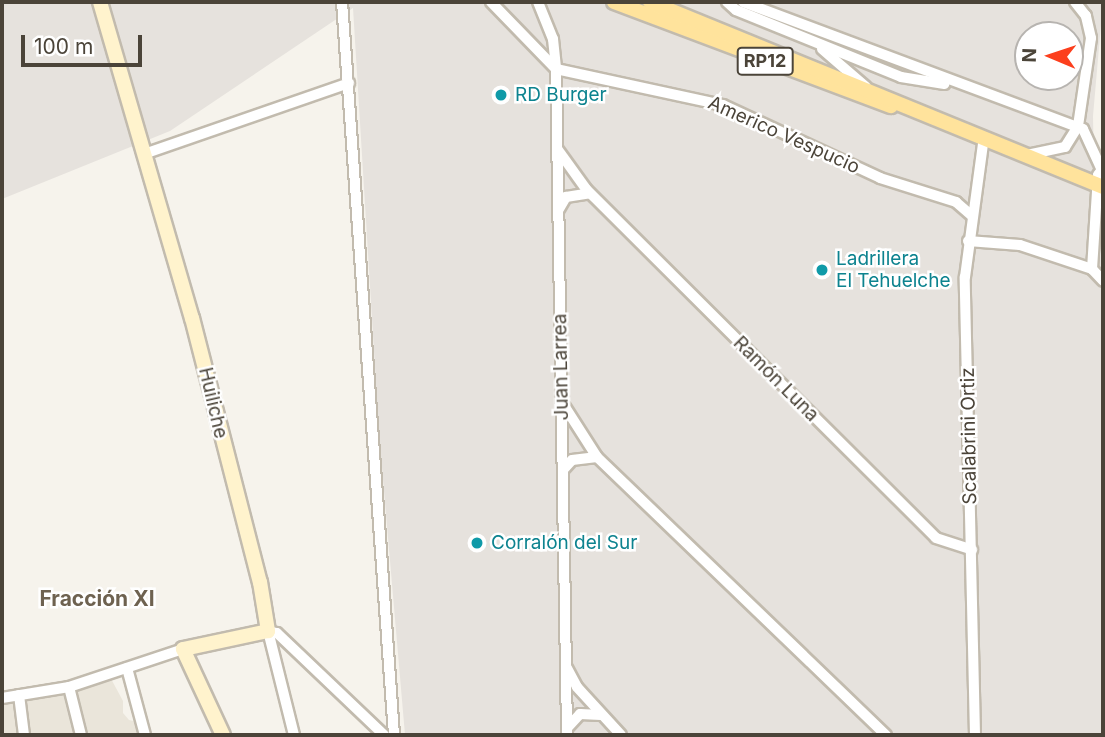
<!DOCTYPE html>
<html>
<head>
<meta charset="utf-8">
<style>
  body { margin:0 }
  #map { position:relative; width:1105px; height:737px; overflow:hidden; background:#f6f3ec; font-family:Inter,sans-serif }
  div>[style] { position:absolute }
  .residential>* { inset:0; background:#eae5da }
  .industrial>* { inset:0; background:#e6e2dd }
  .roads { filter:drop-shadow(2px 0 #c2bbae) drop-shadow(-2px 0 #c2bbae) drop-shadow(0 2px #c2bbae) drop-shadow(0 -2px #c2bbae) }
  .street>* { height:10px; margin:-5px; padding:0 5px; transform-origin:5px; border-radius:5px; background:#fff }
  .secondary>* { height:14px; margin:-7px; padding:0 7px; transform-origin:7px; border-radius:7px; background:#fff3cd }
  .primary>* { height:14px; margin:-7px; padding:0 7px; transform-origin:7px; border-radius:7px; background:#ffe39c }
  .dots>* { width:19px; height:19px; translate:-50% -50%; box-sizing:border-box; border:4px solid #fff; border-radius:50% }
  span { translate:-50% -50%; white-space:nowrap; text-align:center; line-height:1.15; -webkit-text-stroke:5px #fff; paint-order:stroke }
  .shield-label span { padding:2px 5px; background:#fff; border:2px solid; border-radius:5px; -webkit-text-stroke-width:0 }
  .shield-label { font-size:18px; color:#4b4439; font-weight:700 }
  .culture-label { font-size:19px; color:#0d838f }
  .left { translate:0 -50%; text-align:left }
  .street-label { font-size:19px; color:#4b4439 }
  .neighbourhood-label { font-size:21px; color:#6e6250; font-weight:700 }
  .frame { position:absolute; inset:0; border:4px solid #4b4439; pointer-events:none }
  .north { position:absolute; left:1014px; top:21px; width:70px; height:70px; box-sizing:border-box; background:#fff; border:2px solid #b7b4b0; border-radius:50%; rotate:272deg; font-size:19px; font-weight:700; line-height:28px; text-align:center; color:#4b4439 }
  .north::after { content:''; display:block; margin:auto; width:24px; height:32px; background:#fc3f1d; clip-path:polygon(50% 0,100% 100%,50% 72%,0 100%) }
  .scale { position:absolute; left:21px; top:35px; width:121px; height:32px; box-sizing:border-box; border:4px solid #4b4439; border-top:0; padding-left:9px; font-size:21px; line-height:24px; white-space:nowrap; color:#4b4439; -webkit-text-stroke:5px #fff; paint-order:stroke }
</style>
</head>
<body>
<div id="map">
  <div class="residential">
    <div style="clip-path:polygon(109px 675px,123px 701px,123px 713px,129px 720px,146px 724px,147px 735px,2px 735px,2px 698px)"></div>
  </div>
  <div class="industrial">
    <div style="clip-path:polygon(evenodd,2px 2px,1103px 2px,1093px 116px,1094px 168px,1097px 184px,1103px 187px,1103px 735px,405px 735px,379px 433px,353px 8px,170px 131px,2px 199px,2px 2px,1028px 35px,1070px 35px,1070px 77px,1028px 77px,1028px 35px)"></div>
  </div>
  <div class="roads">
    <div class="street">
      <div style="left:342px;top:2px;width:735px;rotate:85.94deg"></div>
      <div style="left:491px;top:2px;width:93px;rotate:45.9deg"></div>
      <div style="left:556px;top:69px;width:171px;rotate:12.2deg"></div>
      <div style="left:723px;top:105px;width:173px;rotate:24.9deg"></div>
      <div style="left:880px;top:178px;width:80px;rotate:17.5deg"></div>
      <div style="left:956px;top:202px;width:21px;rotate:41deg"></div>
      <div style="left:538px;top:2px;width:40px;rotate:68deg"></div>
      <div style="left:553px;top:39px;width:30px;rotate:84deg"></div>
      <div style="left:556px;top:69px;width:666px;rotate:89.05deg"></div>
      <div style="left:727px;top:2px;width:12px;rotate:42deg"></div>
      <div style="left:736px;top:10px;width:178px;rotate:22.1deg"></div>
      <div style="left:901px;top:77px;width:44px;rotate:9.2deg"></div>
      <div style="left:743px;top:2px;width:363px;rotate:20.5deg"></div>
      <div style="left:1083px;top:129px;width:43px;rotate:65.2deg"></div>
      <div style="left:822px;top:49px;width:58px;rotate:40.8deg"></div>
      <div style="left:558px;top:150px;width:48px;rotate:54.3deg"></div>
      <div style="left:586px;top:189px;width:494px;rotate:44.9deg"></div>
      <div style="left:936px;top:538px;width:38px;rotate:18deg"></div>
      <div style="left:144px;top:154px;width:217px;rotate:-19.1deg"></div>
      <div style="left:1027px;top:155px;width:39px;rotate:-12deg"></div>
      <div style="left:1065px;top:147px;width:25px;rotate:-58deg"></div>
      <div style="left:1078px;top:126px;width:89px;rotate:-81.6deg"></div>
      <div style="left:1091px;top:38px;width:23px;rotate:-103deg"></div>
      <div style="left:1086px;top:16px;width:18px;rotate:-128deg"></div>
      <div style="left:559px;top:209px;width:14px;rotate:-60deg"></div>
      <div style="left:566px;top:197px;width:24px;rotate:-9deg"></div>
      <div style="left:968px;top:241px;width:52px;rotate:4.4deg"></div>
      <div style="left:1020px;top:245px;width:76px;rotate:18.4deg"></div>
      <div style="left:1092px;top:269px;width:16px;rotate:47deg"></div>
      <div style="left:1092px;top:269px;width:94px;rotate:-86.3deg"></div>
      <div style="left:1098px;top:175px;width:9px;rotate:-54deg"></div>
      <div style="left:565px;top:407px;width:59px;rotate:57.4deg"></div>
      <div style="left:597px;top:457px;width:401px;rotate:43.9deg"></div>
      <div style="left:563px;top:470px;width:13px;rotate:-48deg"></div>
      <div style="left:572px;top:460px;width:25px;rotate:-7deg"></div>
      <div style="left:127px;top:668px;width:69px;rotate:75deg"></div>
      <div style="left:567px;top:668px;width:21px;rotate:62deg"></div>
      <div style="left:577px;top:687px;width:65px;rotate:47.5deg"></div>
      <div style="left:69px;top:687px;width:49px;rotate:76deg"></div>
      <div style="left:19px;top:695px;width:40px;rotate:82.9deg"></div>
      <div style="left:2px;top:698px;width:68px;rotate:-9.3deg"></div>
      <div style="left:69px;top:687px;width:120px;rotate:-18.4deg"></div>
      <div style="left:567px;top:728px;width:19px;rotate:-47deg"></div>
      <div style="left:580px;top:714px;width:21px;rotate:3deg"></div>
      <div style="left:294px;top:735px;width:107px;rotate:-104deg"></div>
      <div style="left:268px;top:631px;width:9px;rotate:13deg"></div>
      <div style="left:277px;top:633px;width:148px;rotate:43.6deg"></div>
      <div style="left:975px;top:735px;width:458px;rotate:-91.3deg"></div>
      <div style="left:965px;top:277px;width:141px;rotate:-82.3deg"></div>
    </div>
    <div class="secondary">
      <div style="left:100px;top:2px;width:329px;rotate:73.8deg"></div>
      <div style="left:192px;top:318px;width:273px;rotate:75.6deg"></div>
      <div style="left:260px;top:582px;width:50px;rotate:80.7deg"></div>
      <div style="left:268px;top:631px;width:87px;rotate:168deg"></div>
      <div style="left:183px;top:649px;width:95px;rotate:65.1deg"></div>
    </div>
    <div class="primary">
      <div style="left:614px;top:2px;width:296px;rotate:20.6deg"></div>
      <div style="left:650px;top:2px;width:489px;rotate:22.2deg"></div>
    </div>
  </div>
  <div class="dots">
    <div style="left:501px;top:95px;background:#0f9aa8"></div>
    <div style="left:822px;top:270px;background:#0f9aa8"></div>
    <div style="left:477px;top:543px;background:#0f9aa8"></div>
  </div>
  <div class="shield-label">
    <span style="left:765px;top:61px">RP12</span>
  </div>
  <div class="culture-label">
    <span class="left" style="left:515px;top:95px">RD Burger</span>
    <span class="left" style="left:836px;top:270px">Ladrillera<br>El Tehuelche</span>
    <span class="left" style="left:491px;top:543px">Corralón del Sur</span>
  </div>
  <div class="street-label">
    <span style="left:784px;top:135px;rotate:24deg">Americo Vespucio</span>
    <span style="left:561px;top:367px;rotate:-91deg">Juan Larrea</span>
    <span style="left:776px;top:379px;rotate:45deg">Ramón Luna</span>
    <span style="left:213px;top:403px;rotate:77deg">Huiliche</span>
    <span style="left:969px;top:436px;rotate:-91deg">Scalabrini Ortiz</span>
  </div>
  <div class="neighbourhood-label">
    <span style="left:97px;top:599px">Fracción XI</span>
  </div>
  <div class="frame"></div>
  <div class="north">N</div>
  <div class="scale">100 m</div>
</div>
</body>
</html>
